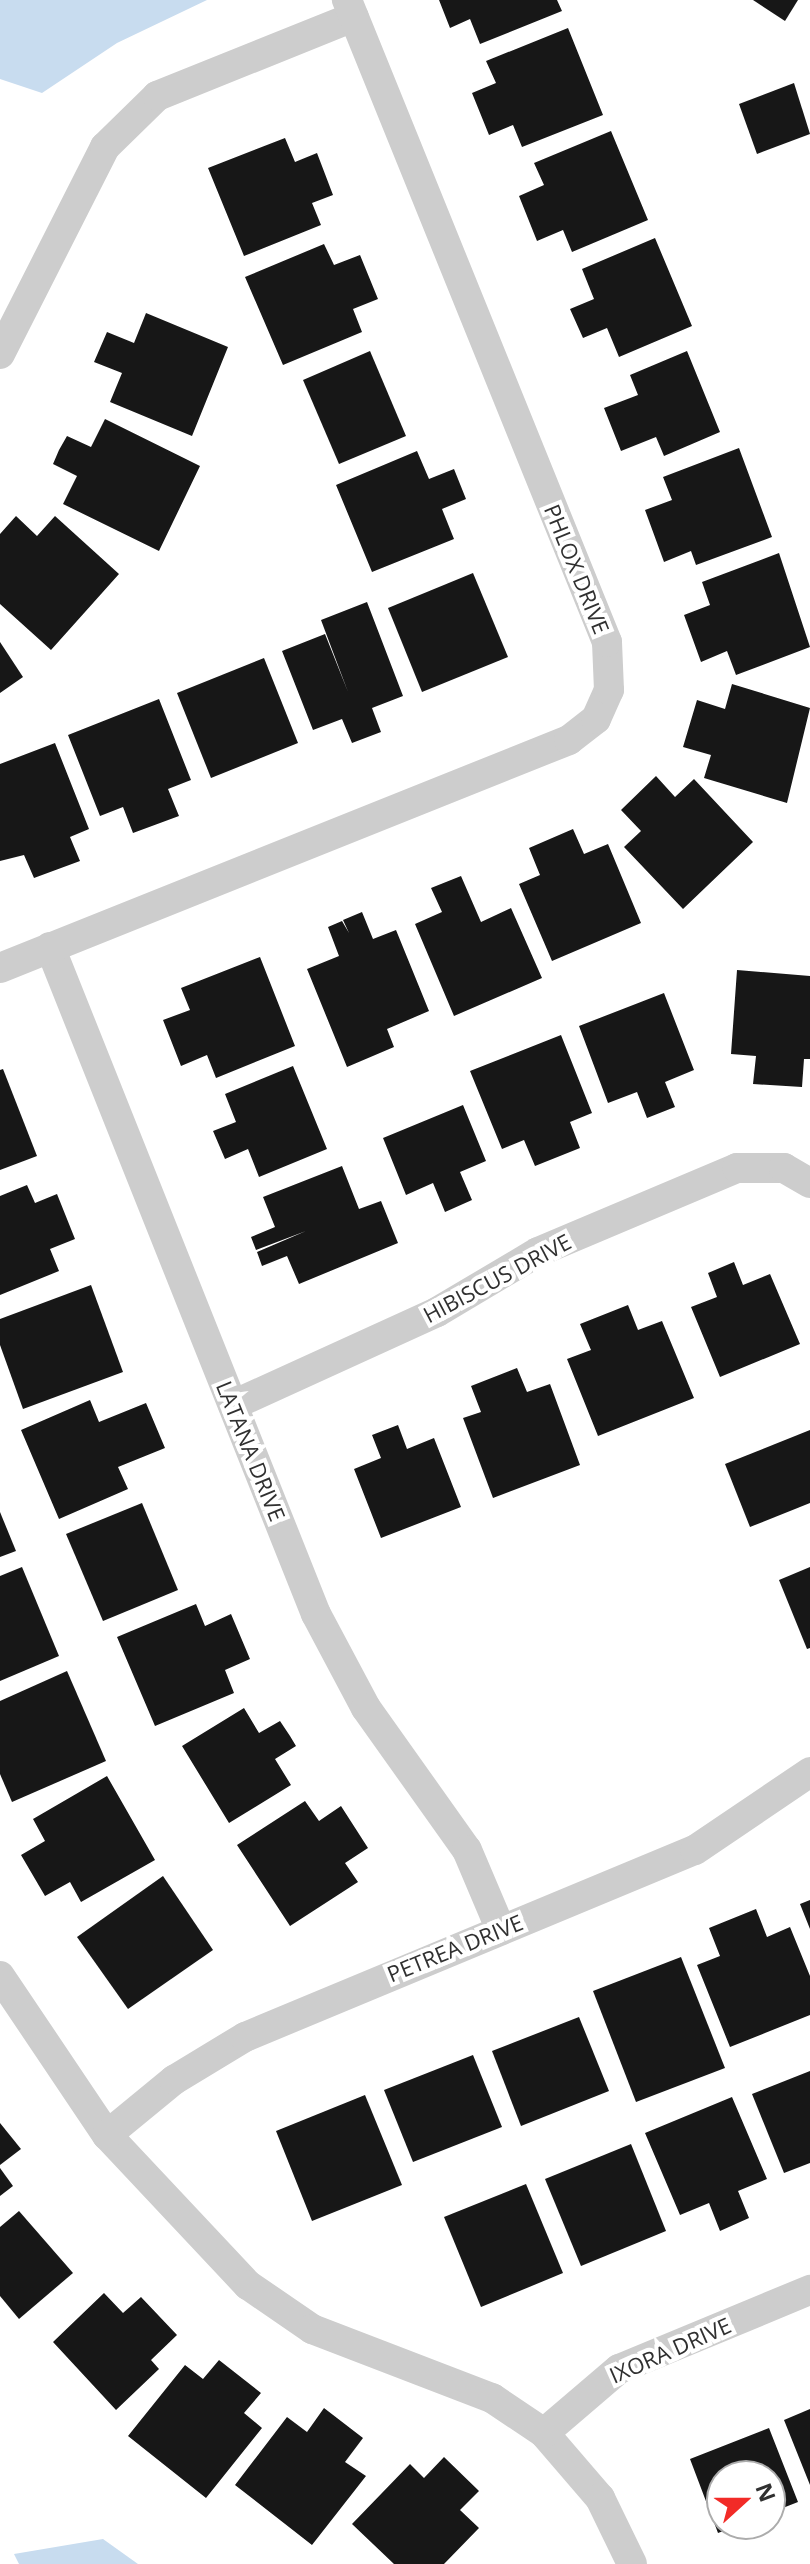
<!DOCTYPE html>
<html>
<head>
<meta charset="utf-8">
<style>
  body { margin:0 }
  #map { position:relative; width:810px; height:2564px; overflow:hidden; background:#fff; font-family:"Open Sans",sans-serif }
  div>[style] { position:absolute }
  .water>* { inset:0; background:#c8dcef }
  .building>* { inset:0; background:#171717 }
  .street>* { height:30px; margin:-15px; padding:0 15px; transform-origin:15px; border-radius:15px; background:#cdcdcd }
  span { translate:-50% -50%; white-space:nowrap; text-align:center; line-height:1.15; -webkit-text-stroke:8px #fff; paint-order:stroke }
  .street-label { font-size:22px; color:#303030 }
  .north { position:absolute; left:706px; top:2460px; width:80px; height:80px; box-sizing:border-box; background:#fff; border:2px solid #acacac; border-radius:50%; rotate:69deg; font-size:22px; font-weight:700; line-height:32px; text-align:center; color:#303030 }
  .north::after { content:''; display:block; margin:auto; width:28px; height:36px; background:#f22b27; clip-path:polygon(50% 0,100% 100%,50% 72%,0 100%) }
</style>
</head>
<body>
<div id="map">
  <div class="water">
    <div style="clip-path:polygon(0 0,207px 0,117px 43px,42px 93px,0 79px)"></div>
    <div style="clip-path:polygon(103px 2539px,138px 2564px,19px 2564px,14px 2554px)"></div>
  </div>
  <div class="building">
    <div style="clip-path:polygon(439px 0,557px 0,562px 11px,480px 44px,470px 19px,450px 28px)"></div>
    <div style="clip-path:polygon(753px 0,798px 0,785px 21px)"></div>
    <div style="clip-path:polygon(568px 28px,603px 115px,522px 147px,513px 125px,489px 135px,472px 93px,496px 83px,486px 61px)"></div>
    <div style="clip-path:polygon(794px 83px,810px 134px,757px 154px,739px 104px)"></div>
    <div style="clip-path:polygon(611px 131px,648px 220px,572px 252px,563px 230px,537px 241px,519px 196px,544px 185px,534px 163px)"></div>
    <div style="clip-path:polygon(285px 138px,295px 162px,317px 153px,333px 195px,312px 203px,321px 225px,244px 256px,208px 168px)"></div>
    <div style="clip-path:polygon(655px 238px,692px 326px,619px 357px,607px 328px,583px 338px,570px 309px,594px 299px,582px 269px)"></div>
    <div style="clip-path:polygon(324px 244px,334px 265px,360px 255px,378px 299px,353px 309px,362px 332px,283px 365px,245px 277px)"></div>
    <div style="clip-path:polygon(146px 313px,228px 347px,192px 436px,110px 402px,122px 373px,94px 362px,107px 332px,134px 343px)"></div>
    <div style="clip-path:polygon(370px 351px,406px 436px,339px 464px,303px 380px)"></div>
    <div style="clip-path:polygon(687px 351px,720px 432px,664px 456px,656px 437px,621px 451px,604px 408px,638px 395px,630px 375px)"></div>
    <div style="clip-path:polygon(105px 419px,200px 466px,159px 551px,63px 504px,77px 476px,53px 464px,59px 450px,67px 436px,91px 447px)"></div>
    <div style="clip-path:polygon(739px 448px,772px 537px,696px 565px,691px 551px,664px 562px,645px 510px,672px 500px,663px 477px)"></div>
    <div style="clip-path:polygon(417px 451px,429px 479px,454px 469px,466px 499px,442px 509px,454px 539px,372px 572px,336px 485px)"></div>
    <div style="clip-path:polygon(16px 516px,37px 536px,55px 516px,119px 574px,51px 650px,0 604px,0 534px)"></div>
    <div style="clip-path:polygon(779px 553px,810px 647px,736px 675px,727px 651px,701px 662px,684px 615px,710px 605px,702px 582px)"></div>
    <div style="clip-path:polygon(473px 573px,508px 657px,422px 692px,388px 608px)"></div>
    <div style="clip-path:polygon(367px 602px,403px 696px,372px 708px,381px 732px,352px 743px,342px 719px,313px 730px,282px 651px,325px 634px,348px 692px,321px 620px)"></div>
    <div style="clip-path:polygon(0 642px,23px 677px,0 693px)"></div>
    <div style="clip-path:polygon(264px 658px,298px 743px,211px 778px,177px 693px)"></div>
    <div style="clip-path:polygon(732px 684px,810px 708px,787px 803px,704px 778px,711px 755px,683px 747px,697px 700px,725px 709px)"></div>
    <div style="clip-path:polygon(159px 699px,191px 780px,168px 789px,179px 816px,133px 833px,123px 807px,100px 816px,68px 735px)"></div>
    <div style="clip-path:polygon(55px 743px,89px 829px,70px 837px,80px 861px,34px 878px,24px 855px,0 861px,0 764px)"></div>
    <div style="clip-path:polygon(656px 776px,675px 797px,694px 779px,753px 842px,683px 909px,624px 847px,641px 831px,621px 810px)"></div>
    <div style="clip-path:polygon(573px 829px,584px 854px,608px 844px,641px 923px,552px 961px,519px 884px,540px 875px,529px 848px)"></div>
    <div style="clip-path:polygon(461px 876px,481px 922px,511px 908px,542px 978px,454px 1016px,415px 924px,442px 912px,431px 888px)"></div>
    <div style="clip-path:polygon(362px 912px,373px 939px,396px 930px,429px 1011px,387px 1029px,394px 1047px,347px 1067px,307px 969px,339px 956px,328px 927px,342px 921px,349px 933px,343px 920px)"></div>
    <div style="clip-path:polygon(260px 957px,295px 1046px,216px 1078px,207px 1055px,181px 1066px,163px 1020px,190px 1010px,181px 988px)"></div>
    <div style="clip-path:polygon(737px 970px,810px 976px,810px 1059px,804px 1059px,802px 1087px,753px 1084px,756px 1056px,731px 1054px)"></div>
    <div style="clip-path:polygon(664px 993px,694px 1070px,665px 1082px,675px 1107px,647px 1118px,637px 1092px,608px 1103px,579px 1026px)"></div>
    <div style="clip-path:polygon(561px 1035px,592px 1113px,570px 1122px,580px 1148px,535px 1166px,524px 1140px,502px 1149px,470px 1071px)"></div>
    <div style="clip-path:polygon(293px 1066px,327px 1149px,259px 1177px,248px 1149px,225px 1159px,213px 1131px,236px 1122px,225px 1094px)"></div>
    <div style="clip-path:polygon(3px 1069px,37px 1156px,0 1170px,0 1070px)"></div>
    <div style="clip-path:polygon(463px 1105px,486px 1161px,460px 1172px,472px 1200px,445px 1212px,433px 1183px,406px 1195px,383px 1138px)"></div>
    <div style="clip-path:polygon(342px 1166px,359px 1209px,381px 1201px,398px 1243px,299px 1284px,287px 1256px,262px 1266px,257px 1252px,306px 1231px,256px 1250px,251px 1237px,275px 1227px,263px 1197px)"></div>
    <div style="clip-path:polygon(27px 1185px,35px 1203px,57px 1194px,75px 1239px,50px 1249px,59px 1271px,0 1295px,0 1196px)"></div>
    <div style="clip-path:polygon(734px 1262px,743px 1285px,770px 1274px,800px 1344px,720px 1377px,691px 1307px,717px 1297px,708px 1273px)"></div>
    <div style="clip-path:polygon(91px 1285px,123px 1372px,23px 1409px,0 1345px,0 1319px)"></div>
    <div style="clip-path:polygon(628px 1305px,638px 1330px,662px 1321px,694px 1398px,598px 1436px,567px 1359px,591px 1350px,580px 1324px)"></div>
    <div style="clip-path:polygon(517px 1368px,527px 1392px,550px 1384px,580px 1465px,493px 1498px,463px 1418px,481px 1412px,471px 1386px)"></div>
    <div style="clip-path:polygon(90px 1400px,99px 1422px,146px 1403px,165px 1448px,118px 1467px,128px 1489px,59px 1519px,21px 1430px)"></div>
    <div style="clip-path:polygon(398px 1425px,407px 1449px,434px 1438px,461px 1507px,381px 1538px,354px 1469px,381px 1458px,372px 1435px)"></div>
    <div style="clip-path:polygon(810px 1430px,810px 1503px,750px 1527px,725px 1464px)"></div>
    <div style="clip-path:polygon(142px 1503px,178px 1590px,103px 1621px,66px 1534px)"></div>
    <div style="clip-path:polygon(0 1512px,16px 1551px,0 1557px)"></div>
    <div style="clip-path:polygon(22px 1567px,59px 1656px,0 1681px,0 1576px)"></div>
    <div style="clip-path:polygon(810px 1567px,810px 1648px,807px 1649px,779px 1580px)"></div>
    <div style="clip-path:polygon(196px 1604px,205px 1626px,231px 1614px,250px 1659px,225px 1670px,234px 1693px,155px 1726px,117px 1637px)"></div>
    <div style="clip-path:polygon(67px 1671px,106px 1761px,12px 1802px,0 1774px,0 1701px)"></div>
    <div style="clip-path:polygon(244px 1708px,259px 1733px,280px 1721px,290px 1736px,296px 1746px,275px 1759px,291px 1785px,229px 1823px,182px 1746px)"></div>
    <div style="clip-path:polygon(107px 1776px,155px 1860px,81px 1902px,70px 1882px,45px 1896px,21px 1855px,45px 1841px,33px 1819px)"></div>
    <div style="clip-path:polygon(305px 1801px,319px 1821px,341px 1806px,368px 1848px,345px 1863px,358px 1882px,290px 1926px,237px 1845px)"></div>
    <div style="clip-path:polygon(163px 1876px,213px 1950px,128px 2009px,77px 1937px)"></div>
    <div style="clip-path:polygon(810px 1900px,810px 1929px,800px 1904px)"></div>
    <div style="clip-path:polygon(756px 1909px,767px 1937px,790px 1927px,810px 1976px,810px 2015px,730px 2047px,697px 1965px,720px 1956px,709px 1928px)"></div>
    <div style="clip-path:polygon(681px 1957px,725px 2068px,636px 2102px,593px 1991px)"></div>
    <div style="clip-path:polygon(579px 2017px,609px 2091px,521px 2126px,492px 2051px)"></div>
    <div style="clip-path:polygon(473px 2055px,502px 2127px,413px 2162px,384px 2090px)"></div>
    <div style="clip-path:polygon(810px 2071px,810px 2163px,784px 2173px,752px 2094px)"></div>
    <div style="clip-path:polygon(365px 2095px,402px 2185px,312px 2221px,276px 2131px)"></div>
    <div style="clip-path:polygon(732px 2097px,767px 2179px,738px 2191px,749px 2218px,720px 2231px,709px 2203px,680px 2215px,645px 2133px)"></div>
    <div style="clip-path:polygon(0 2123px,21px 2149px,0 2165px)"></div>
    <div style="clip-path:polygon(631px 2144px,666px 2231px,581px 2266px,545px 2179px)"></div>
    <div style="clip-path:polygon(0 2168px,13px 2186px,0 2196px)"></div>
    <div style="clip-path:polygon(526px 2184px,563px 2273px,481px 2307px,444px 2217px)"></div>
    <div style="clip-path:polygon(19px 2211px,73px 2273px,19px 2319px,0 2296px,0 2227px)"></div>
    <div style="clip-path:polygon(104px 2293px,123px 2313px,141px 2297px,177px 2335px,151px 2360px,159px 2369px,116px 2410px,53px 2342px)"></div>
    <div style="clip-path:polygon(219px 2360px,261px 2393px,244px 2413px,262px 2428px,206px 2498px,128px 2436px,185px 2365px,203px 2379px)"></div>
    <div style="clip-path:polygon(324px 2408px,363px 2438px,345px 2462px,366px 2476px,312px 2545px,235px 2485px,287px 2417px,307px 2432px)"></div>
    <div style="clip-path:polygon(810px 2409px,810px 2485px,784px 2420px)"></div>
    <div style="clip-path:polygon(769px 2428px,798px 2502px,770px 2513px,770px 2476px,722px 2476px,722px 2524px,742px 2524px,718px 2533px,690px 2459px)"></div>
    <div style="clip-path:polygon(444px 2457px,479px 2491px,460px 2510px,479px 2528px,444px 2564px,394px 2564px,352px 2524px,410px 2464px,424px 2478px)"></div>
  </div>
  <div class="street">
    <div style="left:0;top:354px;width:232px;rotate:-63.1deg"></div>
    <div style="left:105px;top:147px;width:73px;rotate:-44.4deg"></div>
    <div style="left:157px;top:96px;width:212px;rotate:-21.9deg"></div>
    <div style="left:50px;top:947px;width:718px;rotate:68.26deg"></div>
    <div style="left:316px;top:1614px;width:106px;rotate:62deg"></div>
    <div style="left:366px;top:1708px;width:174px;rotate:54.6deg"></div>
    <div style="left:467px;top:1850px;width:87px;rotate:67deg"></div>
    <div style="left:0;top:968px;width:613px;rotate:-21.84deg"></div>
    <div style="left:569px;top:740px;width:34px;rotate:-38deg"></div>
    <div style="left:596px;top:719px;width:32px;rotate:-66deg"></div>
    <div style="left:609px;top:690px;width:48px;rotate:-92.4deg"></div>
    <div style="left:607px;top:642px;width:693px;rotate:-112.05deg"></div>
    <div style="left:233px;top:1405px;width:224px;rotate:-24.5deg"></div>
    <div style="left:437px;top:1312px;width:117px;rotate:-30.7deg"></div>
    <div style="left:538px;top:1252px;width:216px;rotate:-22.9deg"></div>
    <div style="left:737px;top:1168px;width:47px"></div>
    <div style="left:784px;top:1168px;width:30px;rotate:30deg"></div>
    <div style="left:0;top:1976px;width:192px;rotate:56.1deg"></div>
    <div style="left:107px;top:2135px;width:206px;rotate:46.8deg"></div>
    <div style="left:248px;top:2285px;width:78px;rotate:34.5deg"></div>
    <div style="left:312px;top:2329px;width:193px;rotate:21deg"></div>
    <div style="left:492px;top:2398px;width:63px;rotate:33.9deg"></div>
    <div style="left:544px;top:2433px;width:86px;rotate:49.3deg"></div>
    <div style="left:600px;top:2498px;width:73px;rotate:64.1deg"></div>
    <div style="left:107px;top:2135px;width:87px;rotate:-39.4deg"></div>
    <div style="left:174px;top:2080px;width:83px;rotate:-31.2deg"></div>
    <div style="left:245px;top:2037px;width:487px;rotate:-22.6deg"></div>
    <div style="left:695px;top:1850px;width:139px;rotate:-34.1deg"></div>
    <div style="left:544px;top:2433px;width:99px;rotate:-40.5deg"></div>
    <div style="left:619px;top:2369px;width:207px;rotate:-22.5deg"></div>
  </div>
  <div class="street-label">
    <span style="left:577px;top:569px;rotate:68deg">PHLOX DRIVE</span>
    <span style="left:497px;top:1278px;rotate:-28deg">HIBISCUS DRIVE</span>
    <span style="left:251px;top:1451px;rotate:68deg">LATANA DRIVE</span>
    <span style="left:455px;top:1948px;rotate:-22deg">PETREA DRIVE</span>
    <span style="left:670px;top:2350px;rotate:-24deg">IXORA DRIVE</span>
  </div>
  <div class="north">N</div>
</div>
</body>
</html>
